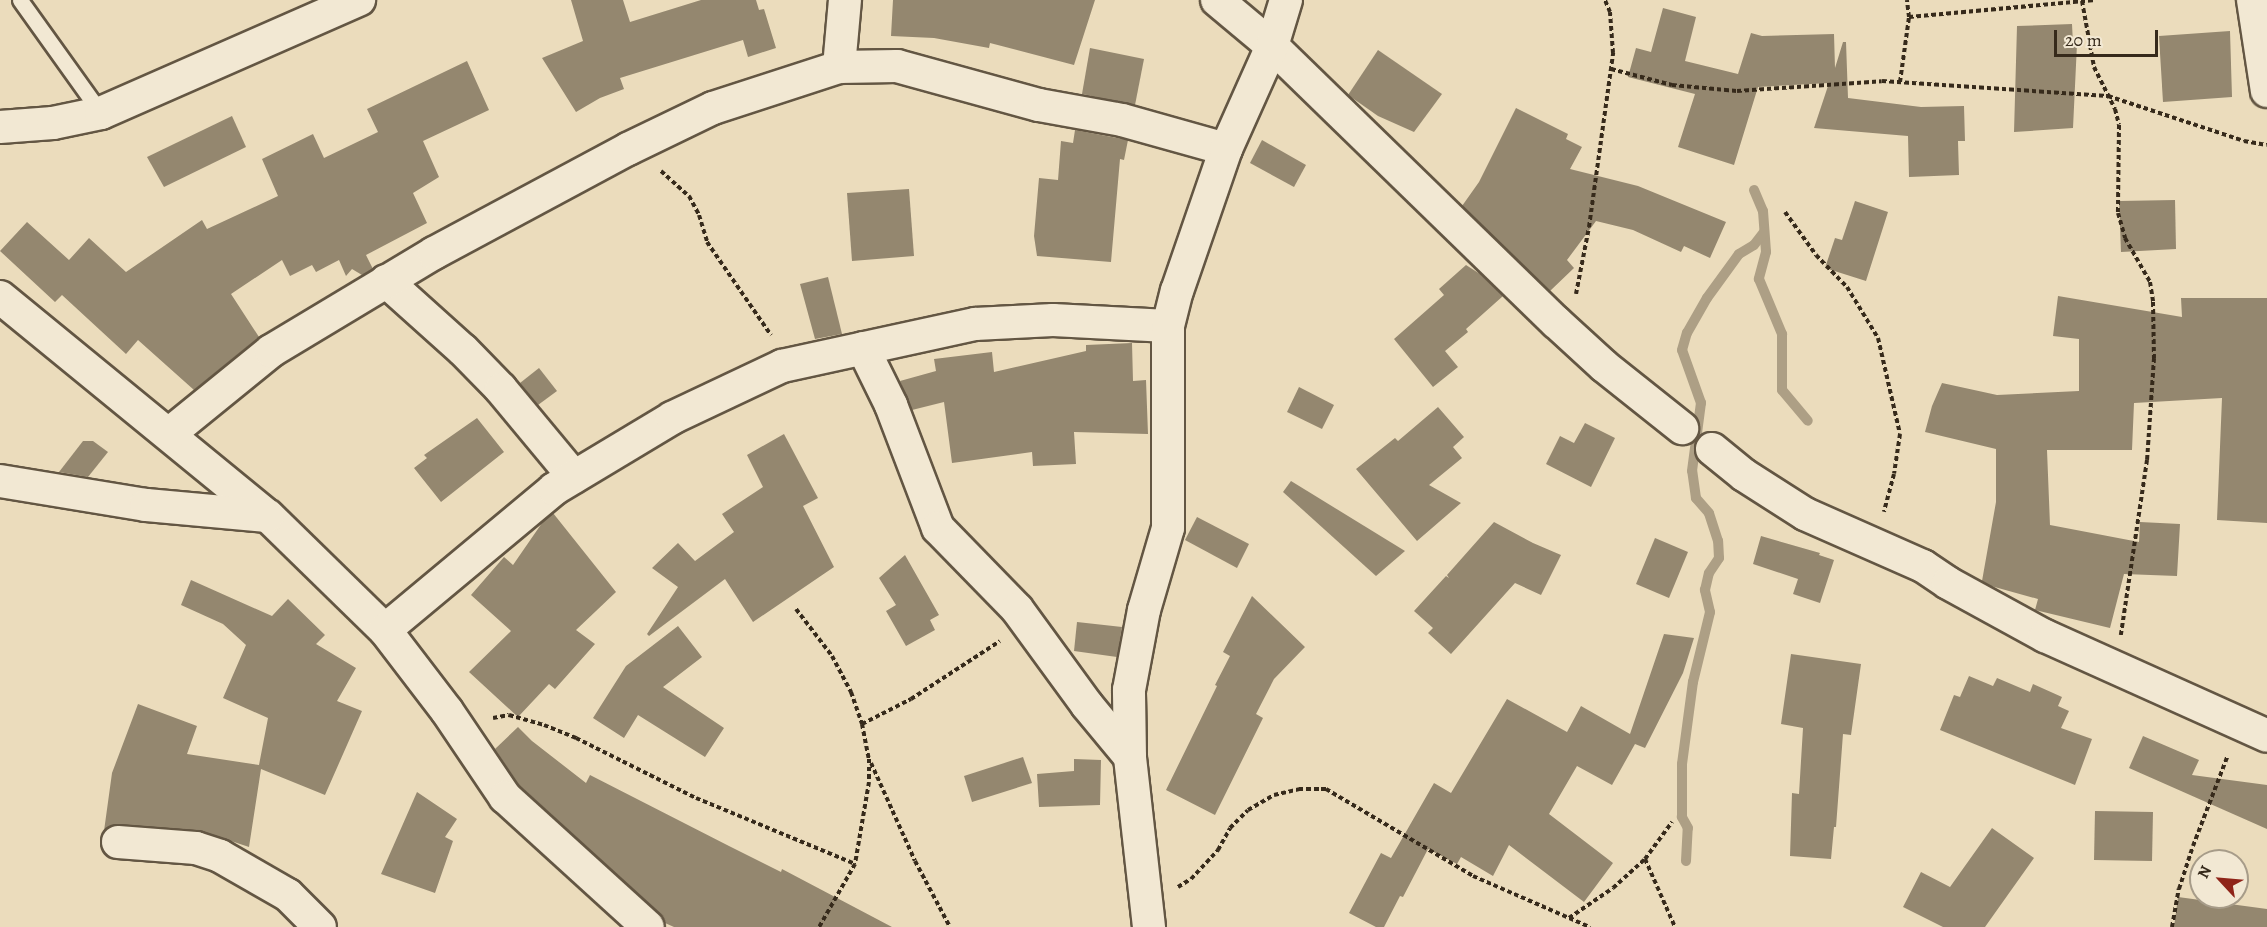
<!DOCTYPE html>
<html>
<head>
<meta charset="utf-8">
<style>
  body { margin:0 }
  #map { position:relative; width:2267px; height:927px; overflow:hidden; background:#ebdcbc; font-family:Alegreya,serif }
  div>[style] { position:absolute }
  .stream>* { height:10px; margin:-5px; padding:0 5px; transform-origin:5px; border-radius:5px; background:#ad9f85 }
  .building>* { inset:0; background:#94876f }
  .path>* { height:4px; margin-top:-2px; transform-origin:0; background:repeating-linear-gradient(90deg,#362a1b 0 4.5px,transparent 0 7.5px) }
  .roads { filter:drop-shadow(2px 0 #635643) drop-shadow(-2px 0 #635643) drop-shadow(0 2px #635643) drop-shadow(0 -2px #635643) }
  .service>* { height:15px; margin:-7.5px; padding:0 7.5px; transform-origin:7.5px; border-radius:7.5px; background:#f2e8d3 }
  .minor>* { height:32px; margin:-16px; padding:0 16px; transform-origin:16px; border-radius:16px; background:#f2e8d3 }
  span { translate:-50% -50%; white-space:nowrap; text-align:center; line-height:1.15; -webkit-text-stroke:5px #f2e8d3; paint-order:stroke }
  .north { position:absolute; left:2189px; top:849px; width:60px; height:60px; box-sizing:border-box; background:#f2e8d3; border:2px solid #a79c89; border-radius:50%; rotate:296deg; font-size:16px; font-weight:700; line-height:24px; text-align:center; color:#362a1b }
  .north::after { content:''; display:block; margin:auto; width:21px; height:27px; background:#8f2418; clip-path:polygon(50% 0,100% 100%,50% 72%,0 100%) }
  .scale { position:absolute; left:2054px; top:30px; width:104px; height:27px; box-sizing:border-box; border:3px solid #362a1b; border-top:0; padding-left:8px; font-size:18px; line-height:21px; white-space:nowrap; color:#362a1b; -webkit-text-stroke:4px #f2e8d3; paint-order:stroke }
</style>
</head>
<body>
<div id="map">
  <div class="stream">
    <div style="left:1754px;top:190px;width:23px;rotate:67deg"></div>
    <div style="left:1763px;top:211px;width:41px;rotate:85.8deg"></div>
    <div style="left:1766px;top:252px;width:28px;rotate:105deg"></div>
    <div style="left:1759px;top:279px;width:60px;rotate:67.3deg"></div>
    <div style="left:1782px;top:334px;width:56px;rotate:90deg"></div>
    <div style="left:1782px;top:390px;width:40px;rotate:50deg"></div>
    <div style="left:1686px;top:861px;width:33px;rotate:-87deg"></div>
    <div style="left:1688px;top:828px;width:13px;rotate:-119deg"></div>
    <div style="left:1682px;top:817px;width:53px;rotate:-90deg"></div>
    <div style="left:1682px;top:764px;width:83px;rotate:-82.4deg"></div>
    <div style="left:1693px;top:682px;width:72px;rotate:-76.3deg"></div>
    <div style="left:1710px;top:612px;width:23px;rotate:-103deg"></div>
    <div style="left:1705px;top:590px;width:17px;rotate:-77deg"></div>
    <div style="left:1709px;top:573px;width:18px;rotate:-56deg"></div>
    <div style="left:1719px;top:558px;width:17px;rotate:-93deg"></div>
    <div style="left:1718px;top:541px;width:29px;rotate:-108deg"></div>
    <div style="left:1709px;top:513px;width:20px;rotate:-131deg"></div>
    <div style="left:1696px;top:498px;width:27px;rotate:-98deg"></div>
    <div style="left:1692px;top:471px;width:69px;rotate:-82.5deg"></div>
    <div style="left:1701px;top:403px;width:56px;rotate:-109.7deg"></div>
    <div style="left:1682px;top:350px;width:18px;rotate:-74deg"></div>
    <div style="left:1687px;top:333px;width:40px;rotate:-60.3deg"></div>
    <div style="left:1707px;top:298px;width:54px;rotate:-54deg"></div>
    <div style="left:1739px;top:254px;width:17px;rotate:-31deg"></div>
    <div style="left:1754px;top:245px;width:16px;rotate:-52deg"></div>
  </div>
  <div class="building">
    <div style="clip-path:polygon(571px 0,623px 0,630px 22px,701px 0,756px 0,759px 10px,764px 9px,776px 48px,748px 57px,743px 40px,620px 78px,624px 89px,600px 98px,576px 112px,542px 58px,583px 41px)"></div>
    <div style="clip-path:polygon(893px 0,1095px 0,1074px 65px,990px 43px,989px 48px,934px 38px,891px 36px)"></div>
    <div style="clip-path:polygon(1663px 8px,1696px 17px,1685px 61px,1738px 74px,1751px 33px,1762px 36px,1834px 34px,1835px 68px,1843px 42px,1846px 42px,1848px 98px,1921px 107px,1964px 106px,1965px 141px,1958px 141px,1959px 175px,1909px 177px,1908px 136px,1814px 128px,1829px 83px,1758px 87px,1734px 165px,1678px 147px,1695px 94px,1628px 77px,1636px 48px,1651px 52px)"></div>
    <div style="clip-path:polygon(2072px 24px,2073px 44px,2077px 44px,2073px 128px,2014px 132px,2017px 26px)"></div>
    <div style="clip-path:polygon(2230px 31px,2232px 97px,2163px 102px,2159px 36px)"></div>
    <div style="clip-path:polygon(1090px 48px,1144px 59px,1135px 105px,1082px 94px)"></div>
    <div style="clip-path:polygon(1378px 50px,1442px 94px,1414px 132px,1378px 116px,1348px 95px)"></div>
    <div style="clip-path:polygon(467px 61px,489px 110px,423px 141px,439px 177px,413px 193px,427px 223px,366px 255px,373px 269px,362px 275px,352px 269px,346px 276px,339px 260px,316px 272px,312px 265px,290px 276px,282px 260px,231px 294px,259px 337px,194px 390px,138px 340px,126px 354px,62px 295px,55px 302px,0 251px,27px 222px,69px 260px,89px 238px,126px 272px,202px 220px,207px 229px,278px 196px,262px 159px,313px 134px,324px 158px,378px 132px,367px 109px)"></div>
    <div style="clip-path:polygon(1516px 108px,1568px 134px,1566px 139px,1582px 147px,1570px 169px,1638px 186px,1726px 222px,1710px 258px,1684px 246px,1681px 252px,1633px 230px,1596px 221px,1567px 260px,1574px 268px,1550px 291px,1462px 206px,1479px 182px)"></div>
    <div style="clip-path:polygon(232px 116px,246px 147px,164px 187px,147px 157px)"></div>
    <div style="clip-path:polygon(1075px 130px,1128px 140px,1124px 160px,1120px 159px,1111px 262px,1037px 256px,1034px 236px,1039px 178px,1058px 180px,1061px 141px,1073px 143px)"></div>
    <div style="clip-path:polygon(1262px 140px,1306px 165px,1294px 187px,1250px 163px)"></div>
    <div style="clip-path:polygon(909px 189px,914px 256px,852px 261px,847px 193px)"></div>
    <div style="clip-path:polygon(2175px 200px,2176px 249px,2121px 252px,2119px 201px)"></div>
    <div style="clip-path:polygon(1855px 201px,1888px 212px,1866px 281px,1825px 268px,1835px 238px,1842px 240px)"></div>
    <div style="clip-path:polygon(1466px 265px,1480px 274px,1503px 296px,1466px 329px,1468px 332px,1445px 351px,1458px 367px,1433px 387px,1394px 339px,1444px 295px,1439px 289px)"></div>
    <div style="clip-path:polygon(828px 277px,842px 334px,815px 339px,800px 284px)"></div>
    <div style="clip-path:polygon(2058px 296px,2182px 317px,2181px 298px,2267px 298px,2267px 523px,2217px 520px,2222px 398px,2134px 403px,2132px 450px,2047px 450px,2050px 525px,2139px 542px,2140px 522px,2180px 524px,2177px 576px,2124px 574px,2110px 628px,2035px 610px,2038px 599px,1991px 586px,1982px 581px,1996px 502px,1996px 449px,1925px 432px,1932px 406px,1942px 383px,1997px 395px,2079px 391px,2079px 339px,2053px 336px)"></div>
    <div style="clip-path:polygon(1132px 343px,1133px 381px,1146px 380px,1148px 434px,1074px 432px,1076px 464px,1033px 466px,1032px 452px,952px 463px,944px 402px,912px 410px,900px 381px,936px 371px,934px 359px,992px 352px,994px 372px,1086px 351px,1086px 345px)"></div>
    <div style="clip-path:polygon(539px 368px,557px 391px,538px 405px,520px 383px)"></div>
    <div style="clip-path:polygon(1299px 387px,1334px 405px,1322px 429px,1287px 412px)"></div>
    <div style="clip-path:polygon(1438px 407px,1464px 437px,1453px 447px,1462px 458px,1429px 485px,1461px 503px,1417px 541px,1356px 469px,1395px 438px,1398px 441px)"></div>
    <div style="clip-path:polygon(477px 418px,504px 452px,441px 502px,414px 468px,427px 458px,424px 455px)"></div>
    <div style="clip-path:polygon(1585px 423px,1615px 438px,1591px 487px,1546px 464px,1560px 436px,1574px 443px)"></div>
    <div style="clip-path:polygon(784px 434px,818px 498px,803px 506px,834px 567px,753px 622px,725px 579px,649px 636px,647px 634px,678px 587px,652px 568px,678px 543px,695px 561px,734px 532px,722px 514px,763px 487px,747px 455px)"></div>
    <div style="clip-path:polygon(83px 441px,93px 441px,108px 452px,88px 477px,59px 472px)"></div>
    <div style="clip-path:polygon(1291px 481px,1405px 551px,1376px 576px,1283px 492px)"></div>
    <div style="clip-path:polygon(553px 513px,616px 592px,576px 630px,595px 644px,555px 689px,549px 684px,518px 717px,469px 672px,511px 631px,471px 595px,504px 557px,513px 565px,542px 523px)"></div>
    <div style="clip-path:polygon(1197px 517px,1249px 544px,1237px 568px,1185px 540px)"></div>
    <div style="clip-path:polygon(1494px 522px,1533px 543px,1561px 555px,1541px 595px,1515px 583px,1451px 654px,1428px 633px,1433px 628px,1414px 611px,1446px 576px,1449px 578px,1447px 575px)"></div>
    <div style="clip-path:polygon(1761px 536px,1820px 553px,1819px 555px,1834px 560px,1820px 603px,1793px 594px,1798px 579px,1753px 564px)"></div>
    <div style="clip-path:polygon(1655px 538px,1688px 552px,1669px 598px,1636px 584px)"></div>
    <div style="clip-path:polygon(905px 555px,939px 615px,930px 620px,935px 630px,906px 646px,886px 611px,896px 605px,879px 578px)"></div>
    <div style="clip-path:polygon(191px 580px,272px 616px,288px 599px,325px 635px,316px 644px,356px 668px,337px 701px,362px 711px,325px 795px,261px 769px,249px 847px,198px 830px,119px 824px,111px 826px,104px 831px,112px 773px,138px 704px,197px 726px,187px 754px,259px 765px,268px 718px,223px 698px,246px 645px,223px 624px,181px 605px)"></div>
    <div style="clip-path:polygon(1252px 596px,1305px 647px,1274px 679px,1256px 714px,1263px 718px,1215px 815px,1166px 790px,1217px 686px,1215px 685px,1230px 656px,1223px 652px)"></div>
    <div style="clip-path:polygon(1077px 622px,1122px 627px,1117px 657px,1074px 651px)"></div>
    <div style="clip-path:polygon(678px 626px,702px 657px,663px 687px,724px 728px,705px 757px,638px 715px,624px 738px,593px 718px,626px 666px)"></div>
    <div style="clip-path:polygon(1664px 634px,1694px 638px,1683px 673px,1645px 748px,1635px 744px,1612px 785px,1577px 766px,1549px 814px,1613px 863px,1584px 902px,1509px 845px,1493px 876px,1461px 857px,1457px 864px,1428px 849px,1403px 897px,1400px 896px,1384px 927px,1376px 927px,1349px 913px,1381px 853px,1391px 858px,1434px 783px,1451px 793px,1507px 699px,1567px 732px,1581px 706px,1630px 734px)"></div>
    <div style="clip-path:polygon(1791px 654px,1861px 664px,1851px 735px,1843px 734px,1836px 827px,1834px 827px,1831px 859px,1790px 856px,1792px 793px,1799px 794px,1803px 728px,1781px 724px)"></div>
    <div style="clip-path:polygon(1969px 676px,1993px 686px,1997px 678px,2030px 692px,2033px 684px,2062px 697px,2058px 706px,2069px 711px,2061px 728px,2092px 739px,2075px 785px,1940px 730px,1954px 695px,1960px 697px)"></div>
    <div style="clip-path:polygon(518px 727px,532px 741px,586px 783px,590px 775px,729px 846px,781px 872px,782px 869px,892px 927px,674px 927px,665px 923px,660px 914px,519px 785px,495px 749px)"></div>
    <div style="clip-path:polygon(2143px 736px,2199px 760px,2192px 775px,2267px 785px,2267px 829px,2129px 768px)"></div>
    <div style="clip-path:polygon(1023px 757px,1032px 783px,972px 802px,964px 776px)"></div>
    <div style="clip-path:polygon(1074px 759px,1101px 760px,1100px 805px,1039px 807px,1037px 774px,1074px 771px)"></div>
    <div style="clip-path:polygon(417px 792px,457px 819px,445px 837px,453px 841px,435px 893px,381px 874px)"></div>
    <div style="clip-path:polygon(2095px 811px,2153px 812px,2152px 861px,2094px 860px)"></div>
    <div style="clip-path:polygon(1992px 828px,2034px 858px,1985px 927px,1943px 927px,1903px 907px,1921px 872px,1950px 887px)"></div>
    <div style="clip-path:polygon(2178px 897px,2267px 909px,2267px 927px,2174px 927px)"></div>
  </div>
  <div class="path">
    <div style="left:2082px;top:1px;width:67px;rotate:79.7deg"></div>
    <div style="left:2094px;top:67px;width:47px;rotate:63.4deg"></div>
    <div style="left:2115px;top:109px;width:16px;rotate:76deg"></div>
    <div style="left:2119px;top:125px;width:88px;rotate:90.7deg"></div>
    <div style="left:2118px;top:213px;width:26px;rotate:74deg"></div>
    <div style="left:2125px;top:238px;width:51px;rotate:60.4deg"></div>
    <div style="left:2150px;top:282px;width:20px;rotate:81deg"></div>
    <div style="left:2153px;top:302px;width:56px;rotate:89deg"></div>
    <div style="left:2154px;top:358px;width:102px;rotate:93.9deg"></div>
    <div style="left:2147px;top:460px;width:177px;rotate:98.5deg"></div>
    <div style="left:1909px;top:17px;width:187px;rotate:-5.2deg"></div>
    <div style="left:1611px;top:69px;width:63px;rotate:14.7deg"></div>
    <div style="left:1672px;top:85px;width:65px;rotate:5.3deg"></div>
    <div style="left:1737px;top:91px;width:145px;rotate:-3.9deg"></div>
    <div style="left:1882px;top:81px;width:226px;rotate:3.8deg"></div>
    <div style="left:2108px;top:96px;width:143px;rotate:18.3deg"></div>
    <div style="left:2244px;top:141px;width:23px;rotate:10deg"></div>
    <div style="left:1900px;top:82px;width:66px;rotate:-82.1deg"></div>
    <div style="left:1909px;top:17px;width:17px;rotate:-97deg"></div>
    <div style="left:661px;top:171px;width:38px;rotate:42deg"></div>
    <div style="left:689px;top:196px;width:21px;rotate:62deg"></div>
    <div style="left:699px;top:215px;width:28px;rotate:73deg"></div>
    <div style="left:707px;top:242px;width:113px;rotate:55.5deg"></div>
    <div style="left:1785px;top:212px;width:53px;rotate:54.2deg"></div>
    <div style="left:1816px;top:255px;width:45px;rotate:45.9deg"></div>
    <div style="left:1847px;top:287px;width:60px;rotate:58.7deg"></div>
    <div style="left:1878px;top:338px;width:98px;rotate:77.1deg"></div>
    <div style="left:1900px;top:434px;width:40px;rotate:98.5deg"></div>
    <div style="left:1894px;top:474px;width:39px;rotate:105deg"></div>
    <div style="left:1576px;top:294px;width:68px;rotate:-79deg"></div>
    <div style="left:1589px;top:227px;width:176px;rotate:-82.1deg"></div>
    <div style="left:1613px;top:53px;width:41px;rotate:-94.2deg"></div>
    <div style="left:1610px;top:12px;width:13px;rotate:-113deg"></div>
    <div style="left:796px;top:609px;width:59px;rotate:52.5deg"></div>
    <div style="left:832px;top:656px;width:41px;rotate:62.2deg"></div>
    <div style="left:851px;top:692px;width:34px;rotate:71deg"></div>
    <div style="left:862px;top:724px;width:36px;rotate:79deg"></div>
    <div style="left:869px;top:759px;width:23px;rotate:90deg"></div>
    <div style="left:869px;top:782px;width:83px;rotate:99.7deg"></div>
    <div style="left:855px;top:864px;width:73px;rotate:119.7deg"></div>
    <div style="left:493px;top:718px;width:16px;rotate:-11deg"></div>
    <div style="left:509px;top:715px;width:36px;rotate:16deg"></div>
    <div style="left:544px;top:725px;width:35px;rotate:22deg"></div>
    <div style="left:576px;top:738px;width:134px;rotate:26.6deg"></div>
    <div style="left:696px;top:798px;width:172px;rotate:22.5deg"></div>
    <div style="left:862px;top:724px;width:55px;rotate:-27deg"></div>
    <div style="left:911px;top:699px;width:106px;rotate:-33.1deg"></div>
    <div style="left:871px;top:763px;width:107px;rotate:65.8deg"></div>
    <div style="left:915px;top:861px;width:75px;rotate:62.1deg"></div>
    <div style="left:1645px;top:859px;width:74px;rotate:66.2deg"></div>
    <div style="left:1178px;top:887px;width:15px;rotate:-32deg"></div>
    <div style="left:1191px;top:879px;width:40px;rotate:-47deg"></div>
    <div style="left:1218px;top:850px;width:25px;rotate:-61deg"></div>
    <div style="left:1230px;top:828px;width:25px;rotate:-45deg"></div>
    <div style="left:1248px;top:810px;width:30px;rotate:-30deg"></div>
    <div style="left:1274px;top:795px;width:26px;rotate:-13deg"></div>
    <div style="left:1299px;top:789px;width:27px"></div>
    <div style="left:1326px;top:789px;width:171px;rotate:30.6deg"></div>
    <div style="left:1473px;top:876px;width:128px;rotate:23.6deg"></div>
    <div style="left:1569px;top:918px;width:53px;rotate:-34.3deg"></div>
    <div style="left:1613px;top:888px;width:43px;rotate:-42.2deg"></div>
    <div style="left:1645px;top:859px;width:46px;rotate:-53.9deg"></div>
    <div style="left:2172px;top:927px;width:39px;rotate:-80deg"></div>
    <div style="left:2179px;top:889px;width:45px;rotate:-72deg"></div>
    <div style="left:2193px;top:846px;width:97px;rotate:-69deg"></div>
  </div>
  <div class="roads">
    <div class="service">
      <div style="left:20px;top:0;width:139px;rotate:54.4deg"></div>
    </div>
    <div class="minor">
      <div style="left:1217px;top:0;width:72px;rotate:39.9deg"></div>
      <div style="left:1272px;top:46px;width:396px;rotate:44.2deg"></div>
      <div style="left:1556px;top:322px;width:65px;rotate:42.5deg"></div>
      <div style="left:1604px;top:366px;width:100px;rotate:38.5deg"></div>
      <div style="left:2253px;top:0;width:92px;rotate:81.3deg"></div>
      <div style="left:839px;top:67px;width:67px;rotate:-84.9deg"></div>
      <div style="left:0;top:127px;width:53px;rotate:-4.3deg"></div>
      <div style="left:53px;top:123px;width:49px;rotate:-11.8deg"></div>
      <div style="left:101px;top:113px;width:282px;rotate:-23.7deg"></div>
      <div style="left:386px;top:281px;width:103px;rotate:41.9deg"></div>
      <div style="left:463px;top:350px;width:54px;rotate:45.7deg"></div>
      <div style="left:501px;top:389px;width:114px;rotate:50.3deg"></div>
      <div style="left:0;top:297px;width:346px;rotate:39.3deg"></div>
      <div style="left:268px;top:516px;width:163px;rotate:44.3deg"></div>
      <div style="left:385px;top:630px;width:102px;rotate:52.6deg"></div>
      <div style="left:447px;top:711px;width:104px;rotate:56deg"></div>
      <div style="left:505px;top:797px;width:193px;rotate:42.3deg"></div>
      <div style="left:863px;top:348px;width:64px;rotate:63.8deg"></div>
      <div style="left:891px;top:405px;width:132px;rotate:69.1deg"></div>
      <div style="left:938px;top:528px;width:113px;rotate:45.7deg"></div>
      <div style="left:1017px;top:609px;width:119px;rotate:53.9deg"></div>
      <div style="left:1087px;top:705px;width:67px;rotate:50.4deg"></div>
      <div style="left:169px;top:434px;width:132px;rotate:-39.1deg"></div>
      <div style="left:271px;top:351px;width:190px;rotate:-31deg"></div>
      <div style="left:434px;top:253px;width:220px;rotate:-28.2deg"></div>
      <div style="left:628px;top:149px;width:94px;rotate:-25.8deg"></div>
      <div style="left:713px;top:108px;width:133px;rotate:-18deg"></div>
      <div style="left:839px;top:67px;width:58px;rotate:-1deg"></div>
      <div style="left:897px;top:66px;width:147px;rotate:15.4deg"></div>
      <div style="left:1039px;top:105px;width:84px;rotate:10.2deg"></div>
      <div style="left:1122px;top:120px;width:108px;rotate:15.6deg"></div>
      <div style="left:1712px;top:449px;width:41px;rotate:39.1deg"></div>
      <div style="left:1744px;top:475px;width:72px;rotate:32.6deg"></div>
      <div style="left:1805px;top:514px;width:129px;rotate:23.8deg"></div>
      <div style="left:1923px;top:566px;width:30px;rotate:34deg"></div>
      <div style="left:1948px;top:583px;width:111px;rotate:28.7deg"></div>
      <div style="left:2045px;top:636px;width:243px;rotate:24.2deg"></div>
      <div style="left:0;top:481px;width:148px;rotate:9.3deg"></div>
      <div style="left:146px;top:505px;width:122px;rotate:5.2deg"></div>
      <div style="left:385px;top:630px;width:220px;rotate:-39.8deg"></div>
      <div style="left:554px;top:489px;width:138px;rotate:-31deg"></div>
      <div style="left:672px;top:418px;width:122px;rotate:-25.3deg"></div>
      <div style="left:782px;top:366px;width:198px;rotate:-12.3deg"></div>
      <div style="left:975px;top:324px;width:78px;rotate:-2.9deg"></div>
      <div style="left:1053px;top:320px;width:115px;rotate:3deg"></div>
      <div style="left:118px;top:842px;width:78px;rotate:4.4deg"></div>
      <div style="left:196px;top:848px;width:25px;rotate:18deg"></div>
      <div style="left:220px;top:856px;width:78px;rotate:29.8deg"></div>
      <div style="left:288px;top:895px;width:45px;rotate:45deg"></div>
      <div style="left:1149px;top:927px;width:171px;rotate:-96.4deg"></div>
      <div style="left:1130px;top:757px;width:67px;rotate:-90.9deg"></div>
      <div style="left:1129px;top:690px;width:81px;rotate:-79.4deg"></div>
      <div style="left:1144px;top:610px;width:85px;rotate:-73.7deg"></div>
      <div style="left:1168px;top:528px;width:202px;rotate:-90deg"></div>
      <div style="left:1168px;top:326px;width:36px;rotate:-76deg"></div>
      <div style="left:1177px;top:291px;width:150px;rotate:-71deg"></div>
      <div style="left:1226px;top:149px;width:113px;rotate:-65.9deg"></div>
      <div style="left:1272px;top:46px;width:48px;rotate:-73.1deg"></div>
    </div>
  </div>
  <div class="north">N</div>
  <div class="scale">20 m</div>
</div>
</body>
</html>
